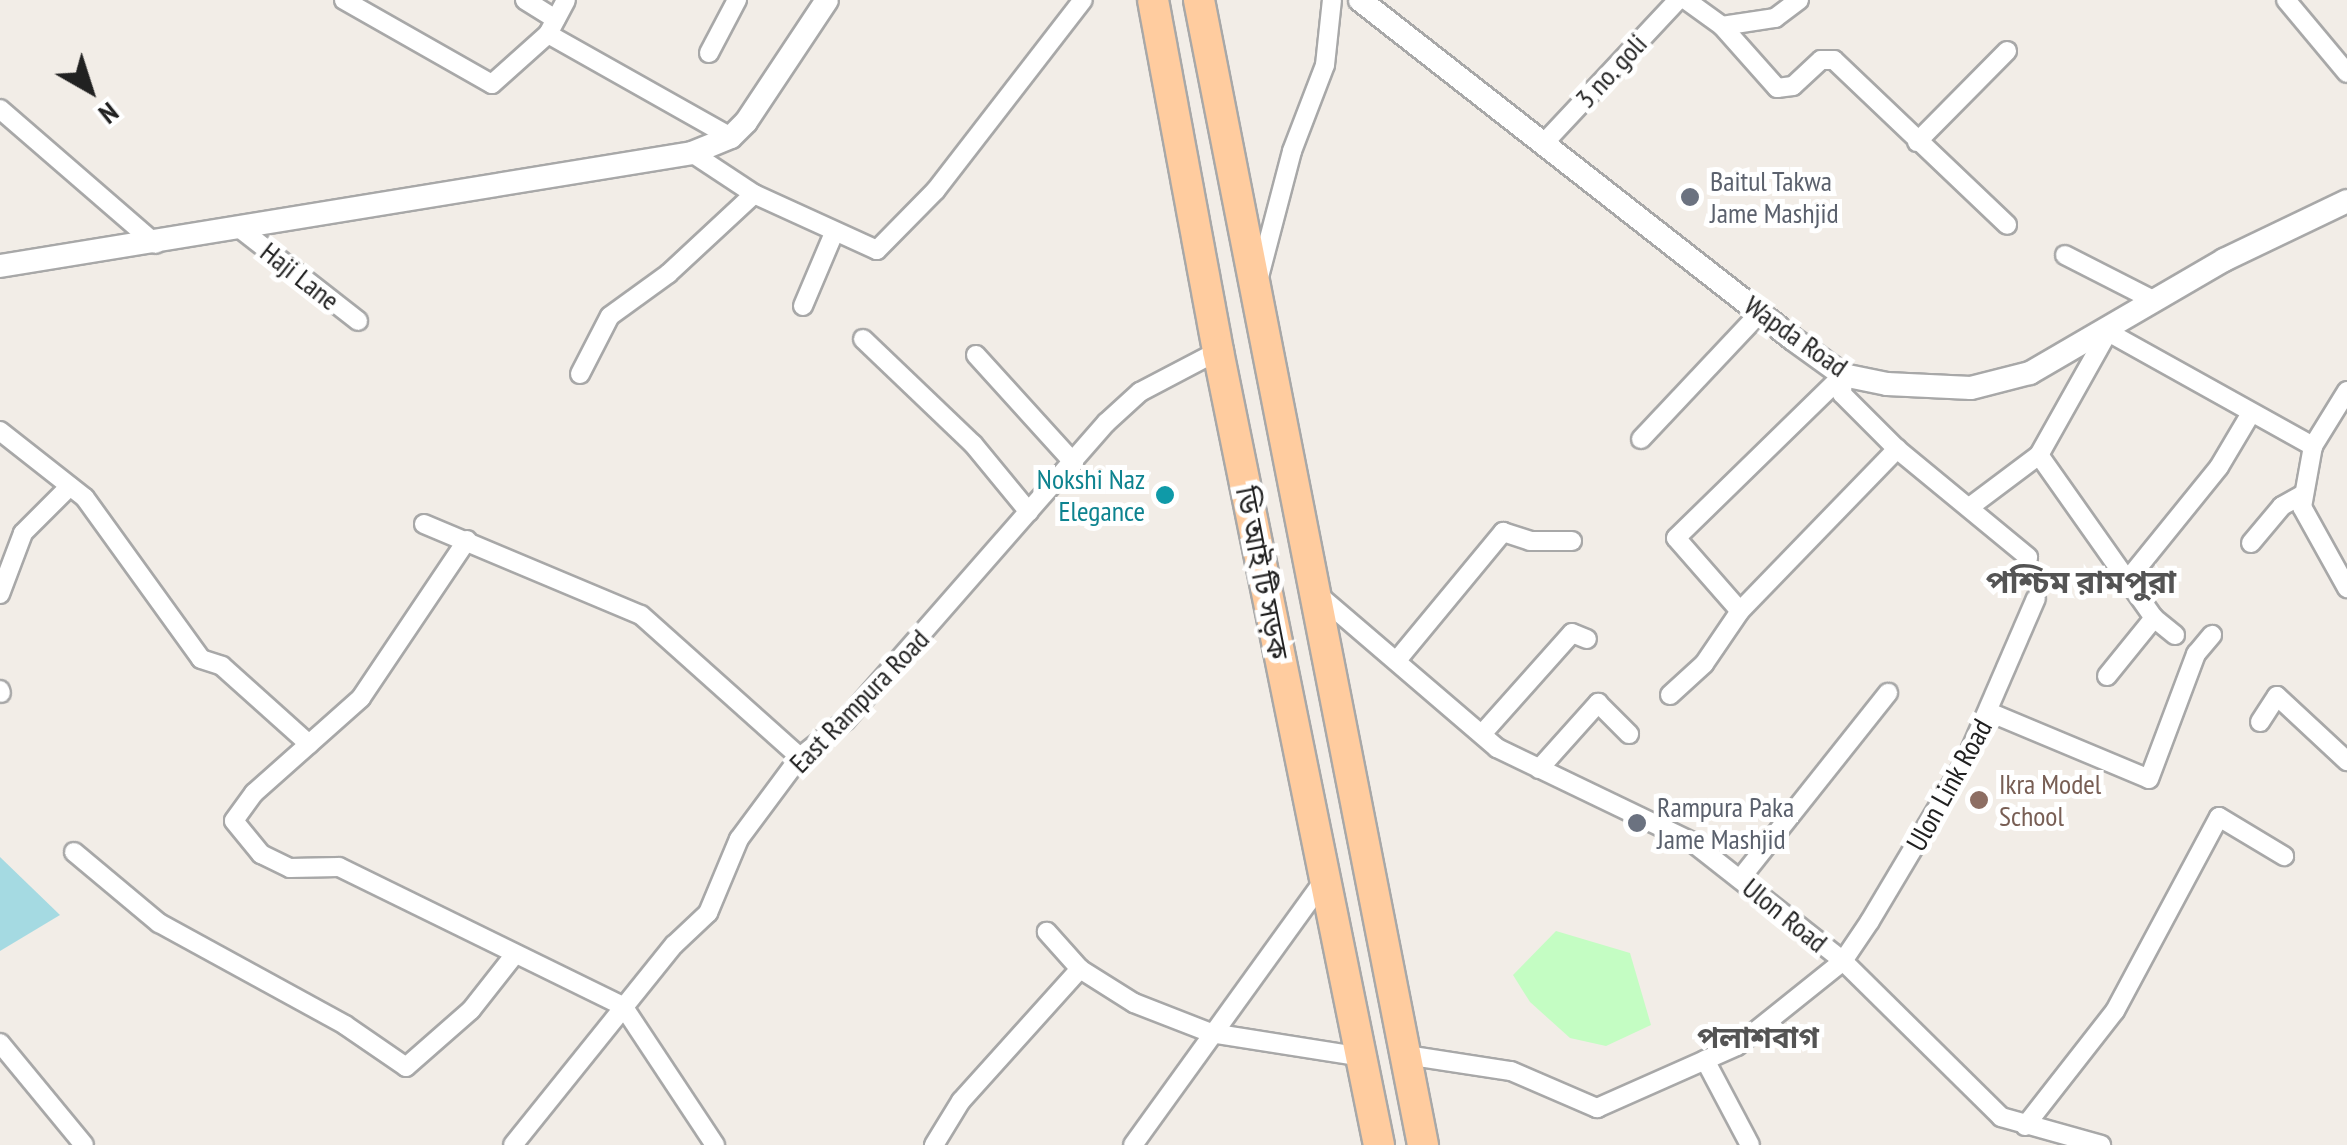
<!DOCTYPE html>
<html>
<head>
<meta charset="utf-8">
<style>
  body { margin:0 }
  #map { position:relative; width:2347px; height:1145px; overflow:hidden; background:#f2ede7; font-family:"PT Sans Narrow","Noto Sans Bengali",sans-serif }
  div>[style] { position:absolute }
  .park>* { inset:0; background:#c4fdc3 }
  .water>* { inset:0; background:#a5dae2 }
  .roads { filter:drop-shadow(2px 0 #a8a8a8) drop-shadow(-2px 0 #a8a8a8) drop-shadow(0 2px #a8a8a8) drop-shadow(0 -2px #a8a8a8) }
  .minor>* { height:18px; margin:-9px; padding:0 9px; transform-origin:9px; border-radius:9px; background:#fff }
  .tertiary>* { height:22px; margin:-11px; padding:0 11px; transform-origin:11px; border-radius:11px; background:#fff }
  .primary>* { height:30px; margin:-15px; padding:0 15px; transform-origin:15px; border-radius:15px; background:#ffcc9f }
  .dots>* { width:28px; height:28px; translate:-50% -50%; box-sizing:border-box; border:5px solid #fff; border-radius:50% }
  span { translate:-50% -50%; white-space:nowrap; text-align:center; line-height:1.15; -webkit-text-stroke:10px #fff; paint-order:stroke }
  .street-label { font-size:28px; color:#212121 }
  .worship-label { font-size:28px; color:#5b616d }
  .left { translate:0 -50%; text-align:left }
  .culture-label { font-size:28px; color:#0d838f }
  .right { translate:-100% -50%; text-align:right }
  .education-label { font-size:28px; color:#785e54 }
  .neighbourhood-label { font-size:30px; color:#545454; font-weight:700 }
  .quarter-label { font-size:32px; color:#545454; font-weight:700 }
  .north { position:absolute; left:40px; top:40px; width:100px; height:100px; -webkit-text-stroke:8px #fff; paint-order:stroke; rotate:141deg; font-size:28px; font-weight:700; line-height:40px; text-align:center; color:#212121 }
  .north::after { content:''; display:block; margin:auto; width:35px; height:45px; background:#212121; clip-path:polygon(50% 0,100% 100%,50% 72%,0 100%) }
</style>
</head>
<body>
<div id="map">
  <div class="park">
    <div style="clip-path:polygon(1556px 931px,1630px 953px,1651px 1025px,1606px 1046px,1570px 1038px,1530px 1002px,1513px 975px)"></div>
  </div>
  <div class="water">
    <div style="clip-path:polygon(0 857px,60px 915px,0 951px)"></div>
  </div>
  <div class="roads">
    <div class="minor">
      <div style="left:344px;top:0;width:170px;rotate:29.6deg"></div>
      <div style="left:492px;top:84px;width:75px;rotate:-41.8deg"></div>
      <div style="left:548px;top:34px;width:38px;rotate:-62deg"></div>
      <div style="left:525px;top:0;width:36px;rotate:32deg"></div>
      <div style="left:1686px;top:0;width:44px;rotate:35.8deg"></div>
      <div style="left:1722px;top:26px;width:54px;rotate:-8.6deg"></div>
      <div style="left:1775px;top:18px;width:30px;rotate:-37deg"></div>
      <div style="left:2286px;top:0;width:95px;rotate:50.1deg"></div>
      <div style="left:1722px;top:26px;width:83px;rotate:48.4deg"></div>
      <div style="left:1777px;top:88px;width:16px;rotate:-7deg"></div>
      <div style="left:1793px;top:86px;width:38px;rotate:-43deg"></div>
      <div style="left:1821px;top:60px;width:13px"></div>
      <div style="left:1834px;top:60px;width:239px;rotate:43.6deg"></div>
      <div style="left:548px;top:34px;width:210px;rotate:29.4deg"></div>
      <div style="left:709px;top:53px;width:60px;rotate:-62.2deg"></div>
      <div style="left:0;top:109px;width:206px;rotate:40.9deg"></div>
      <div style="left:1545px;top:142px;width:195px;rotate:-46.9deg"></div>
      <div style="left:1917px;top:142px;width:128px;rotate:-45.3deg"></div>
      <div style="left:692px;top:153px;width:74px;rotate:33.5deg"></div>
      <div style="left:754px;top:194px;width:135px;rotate:24.5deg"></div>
      <div style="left:877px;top:250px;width:84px;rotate:-45.5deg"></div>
      <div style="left:936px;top:190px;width:240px;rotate:-52.3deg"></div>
      <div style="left:243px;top:231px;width:146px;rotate:38deg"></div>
      <div style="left:2065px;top:255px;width:101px;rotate:27.1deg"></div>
      <div style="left:1259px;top:277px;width:130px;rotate:-75.3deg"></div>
      <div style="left:1292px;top:151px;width:92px;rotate:-69deg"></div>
      <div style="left:1325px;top:65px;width:65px;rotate:-83.9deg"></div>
      <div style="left:803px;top:306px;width:79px;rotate:-67deg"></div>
      <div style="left:863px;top:339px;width:152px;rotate:43.7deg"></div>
      <div style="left:973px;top:444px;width:88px;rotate:50.5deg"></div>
      <div style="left:976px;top:355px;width:146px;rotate:47.8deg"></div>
      <div style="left:580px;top:374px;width:65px;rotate:-62.7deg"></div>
      <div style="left:610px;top:316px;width:72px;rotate:-35.9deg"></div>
      <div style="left:668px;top:274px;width:117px;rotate:-42.9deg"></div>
      <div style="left:1843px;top:375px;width:19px;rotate:93deg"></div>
      <div style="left:1842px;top:394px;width:78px;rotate:45deg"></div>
      <div style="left:1897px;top:449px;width:170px;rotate:39.5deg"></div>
      <div style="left:2347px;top:391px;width:65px;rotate:121.7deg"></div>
      <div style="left:2313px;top:446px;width:62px;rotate:100.2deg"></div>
      <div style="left:2302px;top:507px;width:93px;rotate:60.9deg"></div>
      <div style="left:0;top:431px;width:108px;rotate:38.2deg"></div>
      <div style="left:85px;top:498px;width:198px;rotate:54.2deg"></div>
      <div style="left:201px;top:659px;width:22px;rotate:18deg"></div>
      <div style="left:222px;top:666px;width:117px;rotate:41.9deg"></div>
      <div style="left:1641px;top:439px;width:172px;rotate:-46.7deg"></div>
      <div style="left:2039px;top:455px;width:199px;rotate:54.8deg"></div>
      <div style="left:2154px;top:618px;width:27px;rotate:39deg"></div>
      <div style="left:1971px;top:506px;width:85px;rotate:-36.9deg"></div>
      <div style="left:2039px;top:455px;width:141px;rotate:-60.7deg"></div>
      <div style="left:2108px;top:332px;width:235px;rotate:29.1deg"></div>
      <div style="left:424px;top:524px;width:235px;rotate:22.8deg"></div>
      <div style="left:641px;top:615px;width:213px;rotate:41.8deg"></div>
      <div style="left:467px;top:540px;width:190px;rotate:123.9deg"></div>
      <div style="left:361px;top:698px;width:143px;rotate:138.4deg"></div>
      <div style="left:254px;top:793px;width:34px;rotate:126deg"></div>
      <div style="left:234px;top:821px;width:43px;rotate:50.7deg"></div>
      <div style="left:261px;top:854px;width:32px;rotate:26deg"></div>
      <div style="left:290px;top:868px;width:49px;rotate:-1.2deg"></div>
      <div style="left:339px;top:867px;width:316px;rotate:26.1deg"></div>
      <div style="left:623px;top:1006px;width:167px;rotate:56.5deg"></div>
      <div style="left:2251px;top:543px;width:48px;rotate:-50deg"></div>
      <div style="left:2282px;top:506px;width:23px;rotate:-29deg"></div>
      <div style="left:2130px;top:577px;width:141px;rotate:-51deg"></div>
      <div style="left:2219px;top:467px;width:63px;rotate:-59.3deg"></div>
      <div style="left:1315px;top:592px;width:240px;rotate:40.6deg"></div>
      <div style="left:1497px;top:748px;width:216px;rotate:25.7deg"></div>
      <div style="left:1692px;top:842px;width:192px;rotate:38.2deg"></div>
      <div style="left:1843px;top:961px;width:222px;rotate:44.6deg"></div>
      <div style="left:2001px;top:1117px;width:104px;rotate:15.6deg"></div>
      <div style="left:0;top:594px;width:65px;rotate:-69.3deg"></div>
      <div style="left:23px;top:533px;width:66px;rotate:-45deg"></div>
      <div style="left:1740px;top:611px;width:97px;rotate:-131.2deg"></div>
      <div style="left:1676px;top:538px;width:233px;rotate:-44.3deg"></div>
      <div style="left:1398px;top:659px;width:165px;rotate:-50.4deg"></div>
      <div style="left:1503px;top:532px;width:28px;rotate:18deg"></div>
      <div style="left:1530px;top:541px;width:42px"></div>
      <div style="left:2107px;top:676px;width:75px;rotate:-51deg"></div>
      <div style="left:0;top:690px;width:3px;rotate:72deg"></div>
      <div style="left:1670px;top:695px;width:46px;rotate:-42.4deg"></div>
      <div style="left:1704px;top:664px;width:64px;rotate:-55.8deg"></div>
      <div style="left:1740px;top:611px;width:226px;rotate:-45.9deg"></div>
      <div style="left:1989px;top:712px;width:173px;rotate:22.7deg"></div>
      <div style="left:2149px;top:779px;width:134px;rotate:-69.4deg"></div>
      <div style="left:2196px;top:654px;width:25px;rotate:-50deg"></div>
      <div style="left:2260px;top:722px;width:31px;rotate:-57deg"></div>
      <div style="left:2277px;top:696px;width:96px;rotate:42.9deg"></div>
      <div style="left:1482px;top:734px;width:135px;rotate:-48.3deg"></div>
      <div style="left:1572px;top:633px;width:16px;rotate:22deg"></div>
      <div style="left:1539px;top:769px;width:89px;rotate:-48.2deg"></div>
      <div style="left:1598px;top:703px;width:44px;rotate:45deg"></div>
      <div style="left:74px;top:852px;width:111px;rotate:39.9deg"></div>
      <div style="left:159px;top:923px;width:212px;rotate:28.7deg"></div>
      <div style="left:345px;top:1025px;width:74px;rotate:34.5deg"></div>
      <div style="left:406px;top:1067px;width:86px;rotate:-41.2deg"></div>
      <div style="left:471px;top:1010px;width:71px;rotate:-51.8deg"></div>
      <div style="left:1740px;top:879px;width:238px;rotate:-51.5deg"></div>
      <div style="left:1080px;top:969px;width:64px;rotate:32.2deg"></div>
      <div style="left:1134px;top:1003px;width:83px;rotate:21.3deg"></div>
      <div style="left:1211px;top:1033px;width:153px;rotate:9deg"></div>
      <div style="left:0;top:1043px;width:132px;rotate:50.5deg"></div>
      <div style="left:1406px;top:1055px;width:106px;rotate:8.7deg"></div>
      <div style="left:1511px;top:1071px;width:94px;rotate:23.3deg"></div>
      <div style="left:1597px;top:1108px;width:153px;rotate:-23.9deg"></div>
      <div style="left:1737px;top:1046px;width:136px;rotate:-38.7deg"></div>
      <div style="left:1843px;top:961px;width:48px;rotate:-56deg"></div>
      <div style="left:1870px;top:921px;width:187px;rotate:-59.2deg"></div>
      <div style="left:1966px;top:760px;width:176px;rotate:-66.6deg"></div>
      <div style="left:1705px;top:1060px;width:96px;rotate:62.1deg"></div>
      <div style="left:2025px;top:1126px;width:146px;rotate:-52deg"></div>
      <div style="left:2115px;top:1011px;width:220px;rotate:-61.8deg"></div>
      <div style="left:2219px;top:817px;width:76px;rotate:31deg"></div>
      <div style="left:513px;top:1145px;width:257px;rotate:-51.2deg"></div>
      <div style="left:674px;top:945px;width:47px;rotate:-43.3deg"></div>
      <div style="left:708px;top:913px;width:80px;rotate:-67.3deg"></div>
      <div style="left:739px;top:839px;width:102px;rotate:-53.4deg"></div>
      <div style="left:800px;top:757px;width:59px;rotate:-38.8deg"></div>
      <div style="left:846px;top:720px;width:395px;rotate:-48.8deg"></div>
      <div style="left:1106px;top:423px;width:46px;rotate:-42.4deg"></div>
      <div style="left:1140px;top:392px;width:88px;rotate:-27.7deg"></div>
      <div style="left:934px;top:1145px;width:52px;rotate:-58.5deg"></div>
      <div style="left:961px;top:1101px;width:178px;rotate:-48deg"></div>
      <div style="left:1080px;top:969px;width:50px;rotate:-131.7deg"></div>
      <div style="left:1133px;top:1145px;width:324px;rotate:-54.2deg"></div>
    </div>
    <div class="tertiary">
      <div style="left:1360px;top:0;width:550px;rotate:38.06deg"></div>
      <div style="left:1793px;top:339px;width:62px;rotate:35.8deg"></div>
      <div style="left:1843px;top:375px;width:45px;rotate:11.6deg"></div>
      <div style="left:1887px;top:384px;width:84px;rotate:2.7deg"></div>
      <div style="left:1971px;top:388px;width:61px;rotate:-14.3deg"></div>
      <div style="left:2030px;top:373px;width:225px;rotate:-30.2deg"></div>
      <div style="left:2224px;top:260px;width:136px;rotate:-25.6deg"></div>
      <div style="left:0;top:266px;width:701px;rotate:-9.27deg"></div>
      <div style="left:692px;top:153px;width:42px;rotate:-22.3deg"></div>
      <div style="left:731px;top:137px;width:21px;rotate:-45deg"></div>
      <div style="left:746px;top:122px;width:146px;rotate:-56.4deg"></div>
    </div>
    <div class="primary">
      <div style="left:1153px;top:0;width:357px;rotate:79.5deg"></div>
      <div style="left:1218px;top:351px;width:810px;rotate:78.54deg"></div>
      <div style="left:1199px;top:0;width:1167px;rotate:78.93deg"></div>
    </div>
  </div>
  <div class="dots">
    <div style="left:1690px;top:197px;background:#6b7280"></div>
    <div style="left:1165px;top:495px;background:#0f9aa8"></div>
    <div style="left:1979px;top:800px;background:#8d6e63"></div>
    <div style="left:1637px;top:823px;background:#6b7280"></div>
  </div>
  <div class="street-label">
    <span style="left:1611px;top:71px;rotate:-47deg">3 no. goli</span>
    <span style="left:300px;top:276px;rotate:38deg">Haji Lane</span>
    <span style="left:1796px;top:336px;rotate:35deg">Wapda Road</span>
    <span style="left:1262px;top:573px;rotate:79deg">ডি আই টি সড়ক</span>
    <span style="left:859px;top:701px;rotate:-46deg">East Rampura Road</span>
    <span style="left:1949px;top:785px;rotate:-61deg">Ulon Link Road</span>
    <span style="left:1785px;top:915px;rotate:39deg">Ulon Road</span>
  </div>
  <div class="worship-label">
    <span class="left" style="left:1710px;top:197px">Baitul Takwa<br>Jame Mashjid</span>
    <span class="left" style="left:1657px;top:823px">Rampura Paka<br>Jame Mashjid</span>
  </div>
  <div class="culture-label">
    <span class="right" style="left:1145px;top:495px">Nokshi Naz<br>Elegance</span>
  </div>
  <div class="education-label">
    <span class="left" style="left:1999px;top:800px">Ikra Model<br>School</span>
  </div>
  <div class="neighbourhood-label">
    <span style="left:1758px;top:1037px">পলাশবাগ</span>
  </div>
  <div class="quarter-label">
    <span style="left:2081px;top:581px">পশ্চিম রামপুরা</span>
  </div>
  <div class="north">N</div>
</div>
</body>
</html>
